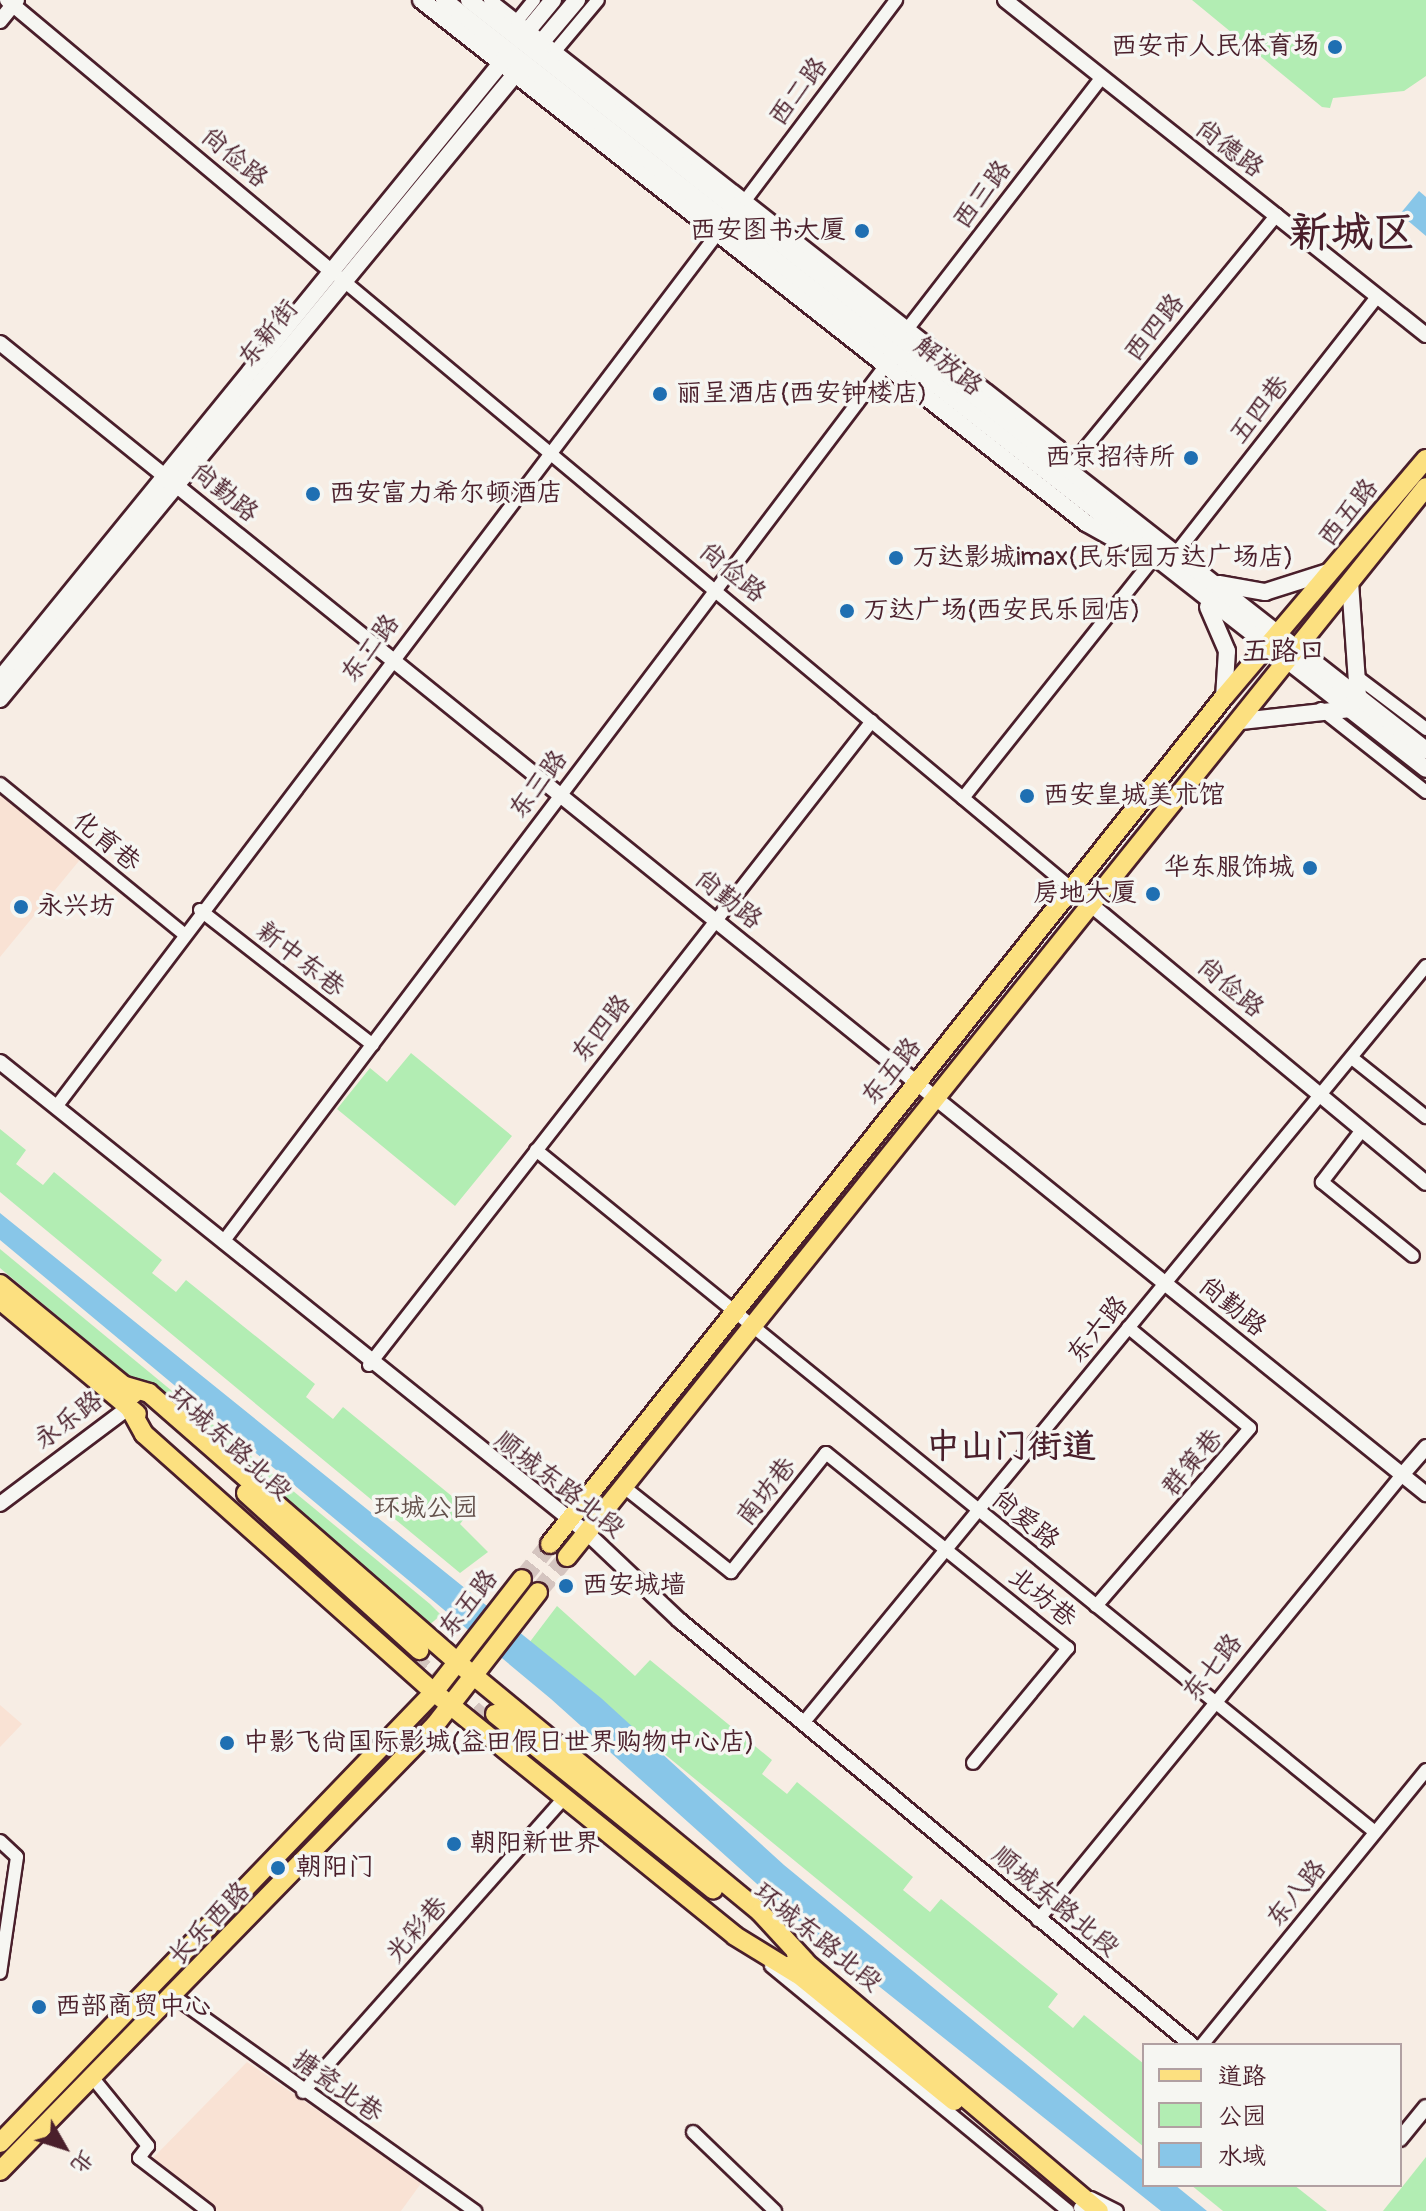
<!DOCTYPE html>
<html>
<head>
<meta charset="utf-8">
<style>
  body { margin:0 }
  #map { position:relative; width:1426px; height:2211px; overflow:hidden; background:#f7ede4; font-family:Pangolin,"LXGW WenKai TC",sans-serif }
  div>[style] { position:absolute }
  .built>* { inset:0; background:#f9e2d4 }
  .green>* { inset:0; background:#b2edb3 }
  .water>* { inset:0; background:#88c6e8 }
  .primary-tunnel>* { height:18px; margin-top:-9px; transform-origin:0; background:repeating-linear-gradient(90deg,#d4c4bf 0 18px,transparent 0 27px) }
  .roads { filter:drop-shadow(2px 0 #4a1f2b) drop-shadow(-2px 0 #4a1f2b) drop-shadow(0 2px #4a1f2b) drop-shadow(0 -2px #4a1f2b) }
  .minor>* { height:12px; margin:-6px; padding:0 6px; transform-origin:6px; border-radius:6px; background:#f6f6f2 }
  .tertiary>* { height:14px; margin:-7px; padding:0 7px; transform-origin:7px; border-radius:7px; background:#f6f6f2 }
  .secondary>* { height:16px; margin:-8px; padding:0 8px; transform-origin:8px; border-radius:8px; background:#f6f6f2 }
  .primary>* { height:18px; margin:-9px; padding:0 9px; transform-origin:9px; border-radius:9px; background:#fce080 }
  .dots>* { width:22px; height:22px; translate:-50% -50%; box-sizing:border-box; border:4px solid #f6f6f2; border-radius:50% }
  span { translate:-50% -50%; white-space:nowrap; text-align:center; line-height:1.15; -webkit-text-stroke:7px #f6f6f2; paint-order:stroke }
  .poi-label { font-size:26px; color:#4a1f2b }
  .right { translate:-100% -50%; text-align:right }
  .left { translate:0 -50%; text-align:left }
  .street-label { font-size:26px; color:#4a1f2b }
  .park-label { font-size:26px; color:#64524d }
  .neighbourhood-label { font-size:28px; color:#4a1f2b }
  .district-label { font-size:34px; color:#4a1f2b; font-weight:700 }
  .town-label { font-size:42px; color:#4a1f2b; font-weight:700 }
  .legend { position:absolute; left:1142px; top:2043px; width:260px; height:144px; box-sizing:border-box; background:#f6f6f2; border:2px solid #b1a0a2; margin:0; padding:10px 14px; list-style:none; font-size:24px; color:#4a1f2b }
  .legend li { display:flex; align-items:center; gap:16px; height:40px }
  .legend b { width:40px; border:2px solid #b1a0a2 }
  .north { position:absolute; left:24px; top:2107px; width:80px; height:80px; -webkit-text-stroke:6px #f6f6f2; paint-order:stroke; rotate:129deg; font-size:22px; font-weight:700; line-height:32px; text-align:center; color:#4a1f2b }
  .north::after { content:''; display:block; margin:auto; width:28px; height:36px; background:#4a1f2b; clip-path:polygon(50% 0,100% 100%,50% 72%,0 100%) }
</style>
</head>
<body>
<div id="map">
  <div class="built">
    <div style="clip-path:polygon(0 788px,83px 856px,0 957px)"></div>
    <div style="clip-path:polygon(0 1705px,22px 1724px,0 1747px)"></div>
    <div style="clip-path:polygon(247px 2062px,422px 2182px,401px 2211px,215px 2211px,150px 2161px)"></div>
  </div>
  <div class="green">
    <div style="clip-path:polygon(1192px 0,1426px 0,1426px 76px,1404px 91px,1333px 98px,1330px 108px,1322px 107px)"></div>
    <div style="clip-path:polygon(411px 1053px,512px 1136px,455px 1206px,337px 1109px,370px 1068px,387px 1082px)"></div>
    <div style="clip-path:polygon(0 1129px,26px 1150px,16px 1164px,43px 1185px,54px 1172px,162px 1260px,152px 1273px,176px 1292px,186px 1280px,315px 1384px,306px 1397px,333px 1419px,343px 1407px,470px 1511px,460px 1524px,488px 1552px,460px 1573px,0 1192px)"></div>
    <div style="clip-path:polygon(0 1249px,430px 1604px,441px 1615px,428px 1626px,0 1268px)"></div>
    <div style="clip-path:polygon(557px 1606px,635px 1676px,650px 1660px,772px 1760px,762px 1774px,787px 1794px,797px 1782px,913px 1877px,903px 1890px,930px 1912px,941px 1899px,1058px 1994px,1048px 2007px,1073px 2028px,1084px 2015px,1144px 2064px,1144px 2147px,529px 1643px)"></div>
    <div style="clip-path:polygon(1426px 2157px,1426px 2211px,1383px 2211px)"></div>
    <div style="clip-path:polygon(1191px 2185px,1294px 2185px,1327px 2211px,1223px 2211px)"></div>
  </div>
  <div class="water">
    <div style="clip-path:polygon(1419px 191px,1426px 197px,1426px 236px,1400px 214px)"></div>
    <div style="clip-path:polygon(0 1213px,601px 1698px,784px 1865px,1144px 2161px,1144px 2185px,1175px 2185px,1207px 2211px,1161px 2211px,807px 1929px,551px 1699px,0 1240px)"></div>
  </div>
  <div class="primary-tunnel">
    <div style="left:522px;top:1579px;width:45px;rotate:-51.3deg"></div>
    <div style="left:538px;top:1592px;width:45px;rotate:-50.4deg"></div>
    <div style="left:411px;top:1657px;width:101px;rotate:40.2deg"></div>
  </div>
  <div class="roads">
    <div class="minor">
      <div style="left:490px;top:0;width:724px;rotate:38.15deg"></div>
      <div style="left:1059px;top:447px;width:24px;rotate:68deg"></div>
      <div style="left:1068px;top:469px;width:329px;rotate:-50.6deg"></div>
      <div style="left:517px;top:21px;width:27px;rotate:-51deg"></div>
      <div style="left:556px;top:50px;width:65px;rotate:-50deg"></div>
      <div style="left:744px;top:202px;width:253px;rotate:-53deg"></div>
      <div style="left:339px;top:277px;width:955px;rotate:39.86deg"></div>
      <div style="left:905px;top:332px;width:321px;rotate:-52.3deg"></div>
      <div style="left:1177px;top:552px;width:325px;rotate:-51.9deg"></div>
      <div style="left:1356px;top:676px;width:88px;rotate:37.1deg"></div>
      <div style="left:1321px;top:709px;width:134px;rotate:38.3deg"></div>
      <div style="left:0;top:784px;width:237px;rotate:39.2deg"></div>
      <div style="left:963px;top:798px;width:304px;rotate:-51.5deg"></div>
      <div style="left:200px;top:910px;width:219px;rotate:38deg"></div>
      <div style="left:1352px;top:1058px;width:95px;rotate:38.6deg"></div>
      <div style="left:56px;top:1107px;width:1105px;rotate:-52.87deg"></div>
      <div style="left:1362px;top:1130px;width:66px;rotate:127.6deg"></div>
      <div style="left:1322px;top:1182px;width:117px;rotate:39.1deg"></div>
      <div style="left:536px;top:1150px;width:1081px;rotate:39.11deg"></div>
      <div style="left:223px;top:1242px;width:1104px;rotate:-52.91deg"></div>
      <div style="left:369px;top:1365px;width:817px;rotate:-52.01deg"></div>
      <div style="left:624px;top:1487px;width:137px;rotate:38.5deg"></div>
      <div style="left:731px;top:1572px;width:152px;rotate:-51.4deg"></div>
      <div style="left:826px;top:1453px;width:311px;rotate:38.9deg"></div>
      <div style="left:1068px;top:1648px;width:149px;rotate:129.6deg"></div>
      <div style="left:1096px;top:1606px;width:235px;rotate:-49.1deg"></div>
      <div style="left:1250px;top:1428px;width:158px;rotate:-140.4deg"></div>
      <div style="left:804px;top:1722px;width:979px;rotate:-50.55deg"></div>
      <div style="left:0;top:1841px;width:23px;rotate:43deg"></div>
      <div style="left:17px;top:1857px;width:117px;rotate:98.3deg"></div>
      <div style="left:1038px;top:1920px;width:575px;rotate:-50.72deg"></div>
      <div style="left:771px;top:1966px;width:385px;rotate:39.5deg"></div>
      <div style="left:175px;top:1997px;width:369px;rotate:35.5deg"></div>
      <div style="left:1202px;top:2045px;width:355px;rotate:-50.8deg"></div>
      <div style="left:92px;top:2077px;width:89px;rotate:50.9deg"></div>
      <div style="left:148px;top:2146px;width:15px;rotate:127deg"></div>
      <div style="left:139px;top:2158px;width:87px;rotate:37.5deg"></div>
      <div style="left:303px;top:2092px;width:393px;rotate:-48.4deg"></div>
      <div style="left:693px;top:2132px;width:114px;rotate:43.9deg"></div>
      <div style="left:1091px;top:2198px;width:29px;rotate:27deg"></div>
      <div style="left:1080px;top:2208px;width:4px;rotate:56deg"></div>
    </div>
    <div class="tertiary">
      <div style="left:7px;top:0;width:421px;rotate:39.9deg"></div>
      <div style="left:1005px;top:0;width:538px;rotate:38.51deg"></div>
      <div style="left:0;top:21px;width:27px;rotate:-51deg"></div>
      <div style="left:0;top:343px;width:1833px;rotate:38.91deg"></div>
      <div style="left:1072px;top:889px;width:460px;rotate:39.7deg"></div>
      <div style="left:0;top:1062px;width:753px;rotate:38.74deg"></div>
      <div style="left:587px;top:1533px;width:127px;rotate:43.4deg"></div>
      <div style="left:679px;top:1620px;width:666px;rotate:39.64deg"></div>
      <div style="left:1402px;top:1475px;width:37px;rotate:-49deg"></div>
      <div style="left:0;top:1504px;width:161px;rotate:-36.9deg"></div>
      <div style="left:1400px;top:2139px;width:41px;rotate:-50.9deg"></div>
    </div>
    <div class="secondary">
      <div style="left:421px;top:0;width:846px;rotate:38.18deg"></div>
      <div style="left:1086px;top:523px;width:41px;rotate:29.1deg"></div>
      <div style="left:444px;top:0;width:1247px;rotate:38.06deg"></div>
      <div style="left:469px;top:0;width:1216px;rotate:38.09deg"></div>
      <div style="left:520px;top:40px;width:52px;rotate:-50.5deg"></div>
      <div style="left:534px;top:51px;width:67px;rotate:-49.9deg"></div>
      <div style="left:1350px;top:582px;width:115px;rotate:86deg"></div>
      <div style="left:1219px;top:584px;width:47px;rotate:9.9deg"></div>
      <div style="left:1265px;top:592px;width:69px;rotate:-17.7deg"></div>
      <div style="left:1208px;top:607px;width:48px;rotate:66.6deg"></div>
      <div style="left:1227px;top:651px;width:46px;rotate:93.7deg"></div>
      <div style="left:0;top:679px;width:802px;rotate:-50.87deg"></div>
      <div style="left:0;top:699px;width:819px;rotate:-50.5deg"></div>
      <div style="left:1241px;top:721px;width:110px;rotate:-6.3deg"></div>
    </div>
    <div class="primary">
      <div style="left:0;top:1284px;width:173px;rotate:39.4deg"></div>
      <div style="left:0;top:1300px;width:178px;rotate:39.8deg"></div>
      <div style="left:125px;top:1386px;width:25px;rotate:16deg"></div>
      <div style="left:149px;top:1393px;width:409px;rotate:41.1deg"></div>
      <div style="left:457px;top:1662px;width:393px;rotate:39.5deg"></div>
      <div style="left:760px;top:1912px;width:67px;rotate:47.4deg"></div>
      <div style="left:129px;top:1407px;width:31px;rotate:61deg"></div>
      <div style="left:144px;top:1434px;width:388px;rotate:41.7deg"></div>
      <div style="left:434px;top:1692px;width:387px;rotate:39deg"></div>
      <div style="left:735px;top:1936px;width:73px;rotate:31.5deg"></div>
      <div style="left:246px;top:1493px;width:234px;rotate:42.2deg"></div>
      <div style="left:550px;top:1544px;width:1082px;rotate:-51.49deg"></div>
      <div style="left:1224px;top:697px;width:312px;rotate:-49.7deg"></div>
      <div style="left:567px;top:1557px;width:1372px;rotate:-51.24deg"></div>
      <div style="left:495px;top:1714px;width:280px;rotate:38.8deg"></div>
      <div style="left:796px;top:1954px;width:397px;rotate:40.3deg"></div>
      <div style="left:788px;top:1966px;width:214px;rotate:39.1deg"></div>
      <div style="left:0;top:2143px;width:626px;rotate:-46.1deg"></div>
      <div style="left:434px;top:1692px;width:143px;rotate:-52.1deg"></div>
      <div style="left:0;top:2171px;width:623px;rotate:-45.72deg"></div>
      <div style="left:435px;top:1725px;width:168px;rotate:-52.2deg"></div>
    </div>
  </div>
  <div class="dots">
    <div style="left:1335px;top:47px;background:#1f6fb2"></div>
    <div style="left:862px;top:231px;background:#1f6fb2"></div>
    <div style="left:660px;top:394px;background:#1f6fb2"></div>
    <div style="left:1191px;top:458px;background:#1f6fb2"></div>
    <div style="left:313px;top:494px;background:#1f6fb2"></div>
    <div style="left:896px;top:558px;background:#1f6fb2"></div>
    <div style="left:847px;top:611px;background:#1f6fb2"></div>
    <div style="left:1027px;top:796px;background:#1f6fb2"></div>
    <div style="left:1310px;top:868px;background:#1f6fb2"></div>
    <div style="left:1153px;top:894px;background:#1f6fb2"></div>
    <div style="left:21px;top:907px;background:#1f6fb2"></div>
    <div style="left:566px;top:1586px;background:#1f6fb2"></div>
    <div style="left:227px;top:1743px;background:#1f6fb2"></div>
    <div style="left:454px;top:1844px;background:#1f6fb2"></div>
    <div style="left:278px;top:1868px;background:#1f6fb2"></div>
    <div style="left:39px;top:2007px;background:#1f6fb2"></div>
  </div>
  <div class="poi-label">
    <span class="right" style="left:1319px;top:47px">西安市人民体育场</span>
    <span class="right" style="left:846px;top:231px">西安图书大厦</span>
    <span class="left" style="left:676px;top:394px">丽呈酒店(西安钟楼店)</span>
    <span class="right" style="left:1175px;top:458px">西京招待所</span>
    <span class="left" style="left:329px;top:494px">西安富力希尔顿酒店</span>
    <span class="left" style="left:912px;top:558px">万达影城imax(民乐园万达广场店)</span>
    <span class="left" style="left:863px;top:611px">万达广场(西安民乐园店)</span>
    <span class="left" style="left:1043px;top:796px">西安皇城美术馆</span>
    <span class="right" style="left:1294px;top:868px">华东服饰城</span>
    <span class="right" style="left:1137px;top:894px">房地大厦</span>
    <span class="left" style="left:37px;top:907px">永兴坊</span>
    <span class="left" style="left:582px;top:1586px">西安城墙</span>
    <span class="left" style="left:243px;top:1743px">中影飞尚国际影城(益田假日世界购物中心店)</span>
    <span class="left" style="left:470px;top:1844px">朝阳新世界</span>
    <span class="left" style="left:296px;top:1868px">朝阳门</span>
    <span class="left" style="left:55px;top:2007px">西部商贸中心</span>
  </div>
  <div class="street-label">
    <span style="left:799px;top:92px;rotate:-53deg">西二路</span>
    <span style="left:1229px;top:149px;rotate:37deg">尚德路</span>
    <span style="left:234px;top:158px;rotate:40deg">尚俭路</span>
    <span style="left:983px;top:195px;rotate:-53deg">西三路</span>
    <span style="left:1155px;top:328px;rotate:-51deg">西四路</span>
    <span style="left:269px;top:334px;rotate:-51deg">东新街</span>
    <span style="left:948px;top:367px;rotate:38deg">解放路</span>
    <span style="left:1260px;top:410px;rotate:-52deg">五四巷</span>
    <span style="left:224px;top:493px;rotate:39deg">尚勤路</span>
    <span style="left:1349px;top:513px;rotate:-51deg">西五路</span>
    <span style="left:732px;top:573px;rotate:40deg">尚俭路</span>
    <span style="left:371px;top:649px;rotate:-53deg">东二路</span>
    <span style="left:539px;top:785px;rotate:-53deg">东三路</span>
    <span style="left:106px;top:842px;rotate:39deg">化育巷</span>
    <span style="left:728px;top:900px;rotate:39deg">尚勤路</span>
    <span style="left:300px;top:960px;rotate:38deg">新中东巷</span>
    <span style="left:1230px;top:988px;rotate:40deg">尚俭路</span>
    <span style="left:602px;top:1029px;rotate:-52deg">东四路</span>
    <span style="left:892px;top:1072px;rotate:-51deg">东五路</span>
    <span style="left:1232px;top:1307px;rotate:39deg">尚勤路</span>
    <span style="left:1098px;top:1330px;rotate:-50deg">东六路</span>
    <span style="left:69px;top:1421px;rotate:-37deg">永乐路</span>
    <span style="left:229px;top:1444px;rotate:42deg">环城东路北段</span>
    <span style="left:1193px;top:1463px;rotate:-50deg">群策巷</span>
    <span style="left:559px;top:1485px;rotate:38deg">顺城东路北段</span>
    <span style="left:767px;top:1492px;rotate:-52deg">南坊巷</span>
    <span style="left:1025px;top:1520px;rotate:39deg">尚爱路</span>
    <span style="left:1042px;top:1598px;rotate:39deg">北坊巷</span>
    <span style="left:469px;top:1604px;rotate:-52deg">东五路</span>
    <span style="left:1213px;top:1668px;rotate:-51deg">东七路</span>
    <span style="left:1297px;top:1894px;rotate:-51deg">东八路</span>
    <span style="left:1055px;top:1902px;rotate:40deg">顺城东路北段</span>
    <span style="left:210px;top:1924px;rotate:-46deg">长乐西路</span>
    <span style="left:417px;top:1930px;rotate:-48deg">光彩巷</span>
    <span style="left:817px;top:1938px;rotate:39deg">环城东路北段</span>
    <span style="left:337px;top:2087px;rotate:35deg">搪瓷北巷</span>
  </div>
  <div class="park-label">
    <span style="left:426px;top:1509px">环城公园</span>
  </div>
  <div class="neighbourhood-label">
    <span style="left:1284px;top:652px">五路口</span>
  </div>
  <div class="district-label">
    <span style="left:1011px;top:1447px">中山门街道</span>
  </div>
  <div class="town-label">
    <span style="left:1352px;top:233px">新城区</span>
  </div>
  <ul class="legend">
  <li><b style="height:10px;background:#fce080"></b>道路</li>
  <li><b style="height:22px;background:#b2edb3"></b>公园</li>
  <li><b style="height:22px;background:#88c6e8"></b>水域</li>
  </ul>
  <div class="north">北</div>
</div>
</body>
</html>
